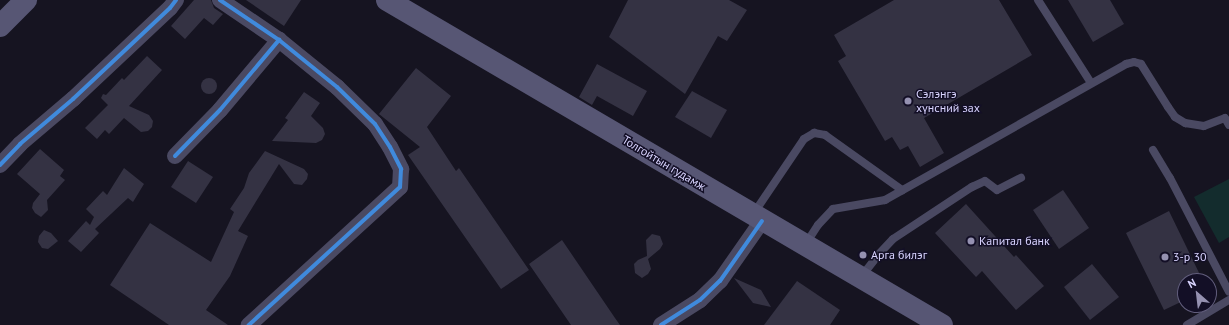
<!DOCTYPE html>
<html>
<head>
<meta charset="utf-8">
<style>
  body { margin:0 }
  #map { position:relative; width:1229px; height:325px; overflow:hidden; background:#161421; font-family:"PT Sans",sans-serif }
  div>[style] { position:absolute }
  .green>* { inset:0; background:#132c2d }
  .building>* { inset:0; background:#343243 }
  .round { border-radius:50% }
  .lane>* { height:8px; margin:-4px; padding:0 4px; transform-origin:4px; border-radius:4px; background:#4a4962 }
  .street>* { height:16px; margin:-8px; padding:0 8px; transform-origin:8px; border-radius:8px; background:#4a4962 }
  .secondary>* { height:22px; margin:-11px; padding:0 11px; transform-origin:11px; border-radius:11px; background:#575674 }
  .cycleway>* { height:4px; margin:-2px; padding:0 2px; transform-origin:2px; border-radius:2px; background:#408adc }
  .dots>* { width:11px; height:11px; translate:-50% -50%; box-sizing:border-box; border:2px solid #130f26; border-radius:50% }
  span { translate:-50% -50%; white-space:nowrap; text-align:center; line-height:1.15; -webkit-text-stroke:3px #130f26; paint-order:stroke }
  .poi-label { font-size:12px; color:#d9d4ff }
  .left { translate:0 -50%; text-align:left }
  .street-label { font-size:12px; color:#d9d4ff }
  .north { position:absolute; left:1177px; top:273px; width:40px; height:40px; box-sizing:border-box; background:#130f26; border:1px solid #625e7d; border-radius:50%; rotate:332deg; font-size:11px; font-weight:700; line-height:16px; text-align:center; color:#d9d4ff }
  .north::after { content:''; display:block; margin:auto; width:14px; height:18px; background:#9591b1; clip-path:polygon(50% 0,100% 100%,50% 72%,0 100%) }
</style>
</head>
<body>
<div id="map">
  <div class="green">
    <div style="clip-path:polygon(1229px 179px,1229px 237px,1219px 243px,1194px 197px)"></div>
  </div>
  <div class="building">
    <div style="clip-path:polygon(194px 0,211px 0,214px 8px,223px 14px,213px 25px,204px 18px,185px 39px,171px 26px)"></div>
    <div style="clip-path:polygon(246px 0,301px 0,284px 26px)"></div>
    <div style="clip-path:polygon(628px 0,729px 0,747px 10px,727px 41px,718px 36px,685px 94px,609px 37px)"></div>
    <div style="clip-path:polygon(894px 0,999px 0,1032px 55px,924px 118px,944px 153px,920px 167px,908px 146px,900px 150px,892px 137px,885px 141px,838px 61px,846px 56px,834px 35px)"></div>
    <div style="clip-path:polygon(1068px 0,1110px 0,1124px 24px,1093px 42px)"></div>
    <div style="clip-path:polygon(147px 56px,162px 70px,129px 106px,149px 115px,153px 121px,152px 127px,148px 131px,141px 132px,124px 118px,109px 134px,105px 130px,97px 139px,85px 128px,108px 105px,101px 98px,103px 94px,106px 95px,122px 78px,124px 80px)"></div>
    <div style="clip-path:polygon(597px 64px,647px 91px,633px 116px,597px 96px,592px 105px,579px 97px)"></div>
    <div style="clip-path:polygon(416px 68px,451px 96px,427px 127px,456px 171px,459px 168px,529px 270px,501px 289px,408px 155px,420px 147px,379px 114px)"></div>
    <div class="round" style="left:201px;top:78px;width:16px;height:16px"></div>
    <div style="clip-path:polygon(692px 91px,727px 110px,711px 138px,675px 117px)"></div>
    <div style="clip-path:polygon(304px 92px,320px 103px,311px 116px,323px 128px,325px 134px,322px 140px,316px 143px,272px 141px,288px 120px,285px 118px)"></div>
    <div style="clip-path:polygon(40px 149px,64px 170px,60px 176px,65px 180px,47px 200px,48px 210px,41px 217px,35px 213px,32px 208px,33px 203px,40px 194px,17px 174px)"></div>
    <div style="clip-path:polygon(265px 151px,304px 169px,308px 174px,307px 179px,302px 185px,294px 184px,279px 164px,238px 231px,248px 236px,230px 276px,206px 310px,228px 325px,169px 325px,110px 285px,150px 223px,211px 262px,234px 212px,230px 209px,244px 188px,249px 173px)"></div>
    <div style="clip-path:polygon(188px 161px,213px 177px,196px 203px,171px 187px)"></div>
    <div style="clip-path:polygon(124px 168px,144px 184px,133px 202px,128px 198px,95px 229px,99px 233px,81px 252px,68px 241px,86px 221px,90px 225px,94px 217px,86px 209px,103px 191px,107px 195px)"></div>
    <div style="clip-path:polygon(1063px 190px,1089px 228px,1059px 249px,1033px 210px)"></div>
    <div style="clip-path:polygon(966px 204px,1014px 257px,1016px 255px,1044px 286px,1016px 310px,982px 271px,976px 277px,935px 233px)"></div>
    <div style="clip-path:polygon(1169px 211px,1203px 281px,1185px 281px,1185px 300px,1164px 310px,1126px 233px)"></div>
    <div style="clip-path:polygon(44px 230px,51px 233px,58px 241px,48px 249px,42px 248px,38px 242px,39px 236px)"></div>
    <div style="clip-path:polygon(652px 234px,660px 236px,663px 244px,660px 249px,648px 259px,651px 269px,648px 274px,642px 278px,635px 273px,634px 264px,638px 260px,647px 256px,646px 240px)"></div>
    <div style="clip-path:polygon(562px 240px,615px 318px,620px 325px,571px 325px,529px 264px)"></div>
    <div style="clip-path:polygon(1092px 264px,1119px 297px,1090px 320px,1064px 287px)"></div>
    <div style="clip-path:polygon(734px 278px,761px 290px,771px 307px,753px 303px)"></div>
    <div style="clip-path:polygon(797px 281px,840px 310px,830px 325px,764px 325px)"></div>
  </div>
  <div class="lane">
    <div style="left:1038px;top:0;width:98px;rotate:57.4deg"></div>
    <div style="left:1153px;top:150px;width:33px;rotate:59deg"></div>
    <div style="left:1170px;top:178px;width:128px;rotate:62.6deg"></div>
    <div style="left:754px;top:213px;width:89px;rotate:-56deg"></div>
    <div style="left:804px;top:139px;width:12px;rotate:-31deg"></div>
    <div style="left:814px;top:133px;width:11px;rotate:10deg"></div>
    <div style="left:825px;top:135px;width:95px;rotate:35.5deg"></div>
    <div style="left:805px;top:245px;width:24px;rotate:-57deg"></div>
    <div style="left:818px;top:225px;width:22px;rotate:-47deg"></div>
    <div style="left:833px;top:209px;width:53px;rotate:-9.8deg"></div>
    <div style="left:885px;top:200px;width:277px;rotate:-29.4deg"></div>
    <div style="left:1126px;top:64px;width:8px;rotate:-14deg"></div>
    <div style="left:1134px;top:62px;width:7px;rotate:16deg"></div>
    <div style="left:1141px;top:64px;width:51px;rotate:57.9deg"></div>
    <div style="left:1168px;top:107px;width:12px;rotate:55deg"></div>
    <div style="left:1175px;top:117px;width:12px;rotate:31deg"></div>
    <div style="left:1185px;top:123px;width:19px;rotate:9deg"></div>
    <div style="left:1204px;top:126px;width:22px;rotate:-21deg"></div>
    <div style="left:1225px;top:118px;width:8px;rotate:60deg"></div>
    <div style="left:861px;top:277px;width:28px;rotate:-52deg"></div>
    <div style="left:878px;top:255px;width:22px;rotate:-47deg"></div>
    <div style="left:893px;top:239px;width:95px;rotate:-33.4deg"></div>
    <div style="left:972px;top:187px;width:14px;rotate:-25deg"></div>
    <div style="left:985px;top:181px;width:15px;rotate:37deg"></div>
    <div style="left:997px;top:190px;width:27px;rotate:-27deg"></div>
    <div style="left:1187px;top:325px;width:49px;rotate:-30.8deg"></div>
  </div>
  <div class="street">
    <div style="left:220px;top:0;width:71px;rotate:34.1deg"></div>
    <div style="left:279px;top:40px;width:75px;rotate:39deg"></div>
    <div style="left:337px;top:87px;width:53px;rotate:44.2deg"></div>
    <div style="left:375px;top:124px;width:27px;rotate:57deg"></div>
    <div style="left:390px;top:147px;width:25px;rotate:63deg"></div>
    <div style="left:401px;top:169px;width:18px;rotate:93deg"></div>
    <div style="left:400px;top:187px;width:205px;rotate:137.6deg"></div>
    <div style="left:175px;top:156px;width:64px;rotate:-45.6deg"></div>
    <div style="left:220px;top:110px;width:92px;rotate:-49.9deg"></div>
    <div style="left:0;top:165px;width:29px;rotate:-46deg"></div>
    <div style="left:20px;top:144px;width:70px;rotate:-40.3deg"></div>
    <div style="left:73px;top:99px;width:133px;rotate:-43.2deg"></div>
    <div style="left:170px;top:8px;width:10px;rotate:-53deg"></div>
    <div style="left:661px;top:325px;width:46px;rotate:-32.7deg"></div>
    <div style="left:700px;top:300px;width:28px;rotate:-44deg"></div>
    <div style="left:720px;top:281px;width:73px;rotate:-55deg"></div>
  </div>
  <div class="secondary">
    <div style="left:387px;top:0;width:643px;rotate:30.35deg"></div>
    <div style="left:0;top:26px;width:37px;rotate:-45deg"></div>
  </div>
  <div class="cycleway">
    <div style="left:220px;top:0;width:71px;rotate:34.1deg"></div>
    <div style="left:279px;top:40px;width:75px;rotate:39deg"></div>
    <div style="left:337px;top:87px;width:53px;rotate:44.2deg"></div>
    <div style="left:375px;top:124px;width:27px;rotate:57deg"></div>
    <div style="left:390px;top:147px;width:25px;rotate:63deg"></div>
    <div style="left:401px;top:169px;width:18px;rotate:93deg"></div>
    <div style="left:400px;top:187px;width:205px;rotate:137.6deg"></div>
    <div style="left:175px;top:156px;width:64px;rotate:-45.6deg"></div>
    <div style="left:220px;top:110px;width:92px;rotate:-49.9deg"></div>
    <div style="left:0;top:165px;width:29px;rotate:-46deg"></div>
    <div style="left:20px;top:144px;width:70px;rotate:-40.3deg"></div>
    <div style="left:73px;top:99px;width:133px;rotate:-43.2deg"></div>
    <div style="left:170px;top:8px;width:10px;rotate:-53deg"></div>
    <div style="left:661px;top:325px;width:46px;rotate:-32.7deg"></div>
    <div style="left:700px;top:300px;width:28px;rotate:-44deg"></div>
    <div style="left:720px;top:281px;width:73px;rotate:-55deg"></div>
  </div>
  <div class="dots">
    <div style="left:908px;top:101px;background:#9591b1"></div>
    <div style="left:971px;top:241px;background:#9591b1"></div>
    <div style="left:863px;top:255px;background:#9591b1"></div>
    <div style="left:1165px;top:257px;background:#9591b1"></div>
  </div>
  <div class="poi-label">
    <span class="left" style="left:916px;top:101px">Сэлэнгэ<br>хүнсний зах</span>
    <span class="left" style="left:979px;top:241px">Капитал банк</span>
    <span class="left" style="left:871px;top:255px">Арга билэг</span>
    <span class="left" style="left:1173px;top:257px">3-р 30</span>
  </div>
  <div class="street-label">
    <span style="left:664px;top:163px;rotate:31deg">Толгойтын гудамж</span>
  </div>
  <div class="north">N</div>
</div>
</body>
</html>
